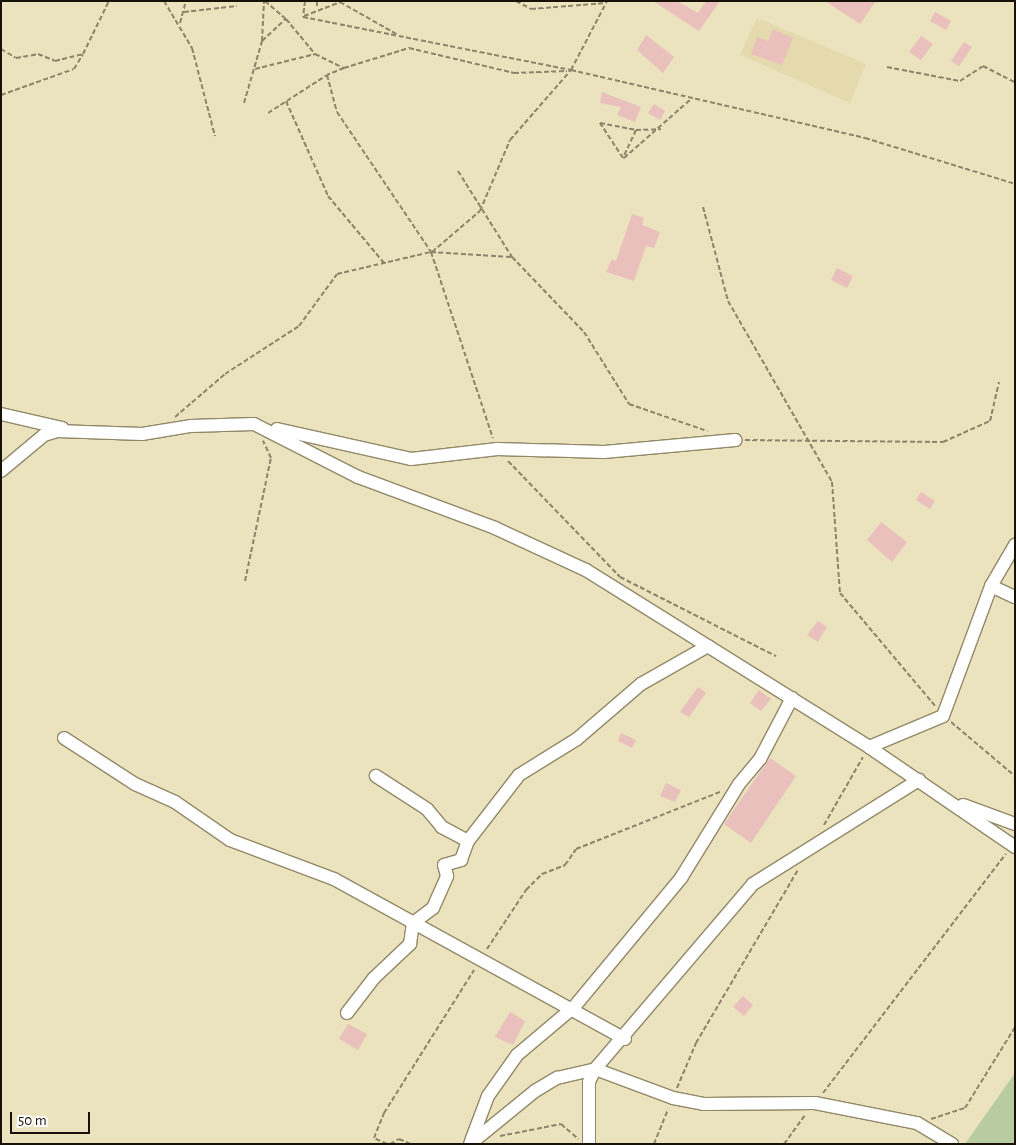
<!DOCTYPE html>
<html>
<head>
<meta charset="utf-8">
<style>
  body { margin:0 }
  #map { position:relative; width:1016px; height:1145px; overflow:hidden; background:#ebe2be; font-family:"Alegreya Sans",sans-serif }
  div>[style] { position:absolute }
  .built>* { inset:0; background:#e4daae }
  .green>* { inset:0; background:#b8cba1 }
  .building>* { inset:0; background:#eac0bc }
  .path>* { height:2px; margin-top:-1px; transform-origin:0; background:repeating-linear-gradient(90deg,#8a846a 0 5px,transparent 0 7.5px) }
  .roads { filter:drop-shadow(1px 0 #918867) drop-shadow(-1px 0 #918867) drop-shadow(0 1px #918867) drop-shadow(0 -1px #918867) }
  .minor>* { height:12px; margin:-6px; padding:0 6px; transform-origin:6px; border-radius:6px; background:#fff }
  span { translate:-50% -50%; white-space:nowrap; text-align:center; line-height:1.15; -webkit-text-stroke:4px #fff; paint-order:stroke }
  .frame { position:absolute; inset:0; border:2px solid #161306; pointer-events:none }
  .scale { position:absolute; left:10px; top:1112px; width:80px; height:22px; box-sizing:border-box; border:2px solid #161306; border-top:0; padding-left:6px; font-size:15px; line-height:18px; white-space:nowrap; color:#161306; -webkit-text-stroke:4px #fff; paint-order:stroke }
</style>
</head>
<body>
<div id="map">
  <div class="built">
    <div style="clip-path:polygon(757px 18px,866px 64px,850px 103px,740px 55px)"></div>
  </div>
  <div class="green">
    <div style="clip-path:polygon(1015px 1073px,1015px 1144px,965px 1144px)"></div>
  </div>
  <div class="building">
    <div style="clip-path:polygon(653px 1px,677px 1px,698px 13px,706px 1px,720px 1px,699px 31px)"></div>
    <div style="clip-path:polygon(825px 1px,876px 1px,860px 24px)"></div>
    <div style="clip-path:polygon(935px 12px,951px 21px,946px 30px,930px 21px)"></div>
    <div style="clip-path:polygon(773px 29px,793px 38px,782px 65px,751px 54px,757px 37px,768px 41px)"></div>
    <div style="clip-path:polygon(646px 35px,674px 57px,663px 73px,637px 50px)"></div>
    <div style="clip-path:polygon(921px 36px,933px 44px,921px 60px,909px 52px)"></div>
    <div style="clip-path:polygon(964px 42px,972px 47px,959px 66px,951px 61px)"></div>
    <div style="clip-path:polygon(602px 92px,641px 107px,635px 122px,617px 115px,621px 107px,600px 103px)"></div>
    <div style="clip-path:polygon(654px 104px,665px 111px,660px 120px,648px 113px)"></div>
    <div style="clip-path:polygon(632px 214px,644px 218px,642px 225px,660px 232px,654px 248px,646px 246px,634px 281px,606px 272px,612px 259px,616px 261px)"></div>
    <div style="clip-path:polygon(837px 268px,853px 276px,847px 288px,831px 280px)"></div>
    <div style="clip-path:polygon(921px 492px,935px 501px,930px 509px,916px 500px)"></div>
    <div style="clip-path:polygon(881px 522px,907px 542px,892px 562px,867px 540px)"></div>
    <div style="clip-path:polygon(818px 621px,827px 627px,818px 642px,807px 635px)"></div>
    <div style="clip-path:polygon(698px 687px,706px 693px,689px 717px,680px 712px)"></div>
    <div style="clip-path:polygon(759px 690px,771px 699px,761px 711px,750px 703px)"></div>
    <div style="clip-path:polygon(621px 733px,636px 740px,632px 748px,618px 741px)"></div>
    <div style="clip-path:polygon(770px 758px,796px 776px,751px 843px,724px 824px)"></div>
    <div style="clip-path:polygon(666px 783px,681px 790px,675px 802px,660px 796px)"></div>
    <div style="clip-path:polygon(743px 996px,753px 1005px,744px 1016px,733px 1007px)"></div>
    <div style="clip-path:polygon(510px 1012px,525px 1021px,513px 1045px,495px 1037px)"></div>
    <div style="clip-path:polygon(348px 1024px,367px 1034px,358px 1050px,339px 1039px)"></div>
  </div>
  <div class="path">
    <div style="left:164px;top:1px;width:55px;rotate:59.2deg"></div>
    <div style="left:192px;top:48px;width:91px;rotate:75.4deg"></div>
    <div style="left:265px;top:1px;width:28px;rotate:41deg"></div>
    <div style="left:286px;top:19px;width:45px;rotate:50.4deg"></div>
    <div style="left:315px;top:54px;width:32px;rotate:26deg"></div>
    <div style="left:344px;top:68px;width:68px;rotate:-17.1deg"></div>
    <div style="left:409px;top:48px;width:108px;rotate:13.4deg"></div>
    <div style="left:514px;top:73px;width:53px;rotate:-2.2deg"></div>
    <div style="left:305px;top:1px;width:16px;rotate:97deg"></div>
    <div style="left:303px;top:17px;width:273px;rotate:11.2deg"></div>
    <div style="left:571px;top:70px;width:302px;rotate:13deg"></div>
    <div style="left:865px;top:138px;width:157px;rotate:17deg"></div>
    <div style="left:317px;top:1px;width:7px;rotate:90deg"></div>
    <div style="left:516px;top:1px;width:17px;rotate:28deg"></div>
    <div style="left:531px;top:9px;width:75px;rotate:-4.6deg"></div>
    <div style="left:184px;top:12px;width:53px;rotate:-6.5deg"></div>
    <div style="left:304px;top:16px;width:39px;rotate:-21deg"></div>
    <div style="left:340px;top:2px;width:67px;rotate:29.6deg"></div>
    <div style="left:180px;top:23px;width:23px;rotate:-75deg"></div>
    <div style="left:262px;top:41px;width:40px;rotate:-87.1deg"></div>
    <div style="left:1px;top:49px;width:17px;rotate:31deg"></div>
    <div style="left:16px;top:58px;width:22px;rotate:-10deg"></div>
    <div style="left:38px;top:54px;width:18px;rotate:22deg"></div>
    <div style="left:55px;top:61px;width:29px;rotate:-14deg"></div>
    <div style="left:83px;top:54px;width:59px;rotate:-63.9deg"></div>
    <div style="left:887px;top:67px;width:74px;rotate:10.9deg"></div>
    <div style="left:960px;top:81px;width:27px;rotate:-33deg"></div>
    <div style="left:983px;top:66px;width:36px;rotate:27deg"></div>
    <div style="left:344px;top:68px;width:18px;rotate:158deg"></div>
    <div style="left:327px;top:75px;width:38px;rotate:75deg"></div>
    <div style="left:337px;top:112px;width:169px;rotate:56.1deg"></div>
    <div style="left:431px;top:252px;width:196px;rotate:71.6deg"></div>
    <div style="left:255px;top:69px;width:62px;rotate:-14deg"></div>
    <div style="left:1px;top:95px;width:77px;rotate:-19.6deg"></div>
    <div style="left:74px;top:69px;width:17px;rotate:-59deg"></div>
    <div style="left:286px;top:101px;width:104px;rotate:66.1deg"></div>
    <div style="left:328px;top:196px;width:87px;rotate:50.1deg"></div>
    <div style="left:244px;top:103px;width:65px;rotate:-73.8deg"></div>
    <div style="left:262px;top:41px;width:33px;rotate:-43deg"></div>
    <div style="left:268px;top:113px;width:70px;rotate:-32.8deg"></div>
    <div style="left:636px;top:130px;width:31px;rotate:115deg"></div>
    <div style="left:623px;top:158px;width:42px;rotate:-123.3deg"></div>
    <div style="left:600px;top:123px;width:37px;rotate:11deg"></div>
    <div style="left:636px;top:130px;width:25px;rotate:-2deg"></div>
    <div style="left:624px;top:158px;width:89px;rotate:-41.4deg"></div>
    <div style="left:458px;top:171px;width:102px;rotate:57.9deg"></div>
    <div style="left:512px;top:257px;width:104px;rotate:46.2deg"></div>
    <div style="left:584px;top:332px;width:85px;rotate:58deg"></div>
    <div style="left:629px;top:404px;width:83px;rotate:19.1deg"></div>
    <div style="left:703px;top:207px;width:97px;rotate:75.1deg"></div>
    <div style="left:728px;top:301px;width:209px;rotate:60.1deg"></div>
    <div style="left:832px;top:482px;width:111px;rotate:85.9deg"></div>
    <div style="left:840px;top:593px;width:148px;rotate:49.9deg"></div>
    <div style="left:432px;top:252px;width:63px;rotate:-40.5deg"></div>
    <div style="left:480px;top:211px;width:77px;rotate:-67.1deg"></div>
    <div style="left:510px;top:140px;width:93px;rotate:-48.9deg"></div>
    <div style="left:571px;top:70px;width:78px;rotate:-62.4deg"></div>
    <div style="left:175px;top:417px;width:66px;rotate:-40.7deg"></div>
    <div style="left:225px;top:374px;width:88px;rotate:-33deg"></div>
    <div style="left:299px;top:326px;width:64px;rotate:-53.8deg"></div>
    <div style="left:337px;top:274px;width:97px;rotate:-13.2deg"></div>
    <div style="left:431px;top:252px;width:80px;rotate:3.6deg"></div>
    <div style="left:745px;top:440px;width:198px;rotate:0.6deg"></div>
    <div style="left:943px;top:442px;width:51px;rotate:-24.1deg"></div>
    <div style="left:990px;top:421px;width:40px;rotate:-77deg"></div>
    <div style="left:508px;top:461px;width:161px;rotate:46deg"></div>
    <div style="left:620px;top:577px;width:175px;rotate:26.9deg"></div>
    <div style="left:245px;top:581px;width:126px;rotate:-78.1deg"></div>
    <div style="left:271px;top:458px;width:19px;rotate:-115deg"></div>
    <div style="left:951px;top:722px;width:84px;rotate:40.2deg"></div>
    <div style="left:824px;top:825px;width:78px;rotate:-60.2deg"></div>
    <div style="left:487px;top:949px;width:71px;rotate:-56.5deg"></div>
    <div style="left:526px;top:890px;width:23px;rotate:-45deg"></div>
    <div style="left:542px;top:874px;width:25px;rotate:-21deg"></div>
    <div style="left:565px;top:865px;width:19px;rotate:-55deg"></div>
    <div style="left:576px;top:849px;width:155px;rotate:-21.6deg"></div>
    <div style="left:677px;top:1088px;width:49px;rotate:-67.1deg"></div>
    <div style="left:696px;top:1043px;width:201px;rotate:-59.5deg"></div>
    <div style="left:823px;top:1093px;width:301px;rotate:-52.6deg"></div>
    <div style="left:931px;top:1119px;width:36px;rotate:-18deg"></div>
    <div style="left:965px;top:1108px;width:95px;rotate:-58.3deg"></div>
    <div style="left:500px;top:1136px;width:62px;rotate:-11.1deg"></div>
    <div style="left:561px;top:1124px;width:23px;rotate:41deg"></div>
    <div style="left:387px;top:1144px;width:14px;rotate:-155deg"></div>
    <div style="left:374px;top:1138px;width:27px;rotate:-68deg"></div>
    <div style="left:384px;top:1113px;width:169px;rotate:-57.8deg"></div>
    <div style="left:390px;top:1144px;width:10px;rotate:-29deg"></div>
    <div style="left:399px;top:1139px;width:13px;rotate:23deg"></div>
    <div style="left:654px;top:1144px;width:38px;rotate:-68deg"></div>
    <div style="left:784px;top:1144px;width:37px;rotate:-54deg"></div>
  </div>
  <div class="roads">
    <div class="minor">
      <div style="left:1px;top:414px;width:63px;rotate:12.9deg"></div>
      <div style="left:277px;top:429px;width:137px;rotate:12.6deg"></div>
      <div style="left:411px;top:459px;width:87px;rotate:-6.6deg"></div>
      <div style="left:497px;top:449px;width:107px;rotate:1.6deg"></div>
      <div style="left:604px;top:452px;width:132px;rotate:-5.2deg"></div>
      <div style="left:1px;top:471px;width:56px;rotate:-39.9deg"></div>
      <div style="left:44px;top:435px;width:14px;rotate:-17deg"></div>
      <div style="left:57px;top:431px;width:85px;rotate:2deg"></div>
      <div style="left:142px;top:434px;width:50px;rotate:-9.3deg"></div>
      <div style="left:191px;top:426px;width:63px;rotate:-1.8deg"></div>
      <div style="left:254px;top:424px;width:117px;rotate:27deg"></div>
      <div style="left:358px;top:477px;width:146px;rotate:20.4deg"></div>
      <div style="left:495px;top:528px;width:100px;rotate:24.8deg"></div>
      <div style="left:586px;top:570px;width:334px;rotate:32deg"></div>
      <div style="left:869px;top:747px;width:177px;rotate:34.4deg"></div>
      <div style="left:991px;top:586px;width:26px;rotate:25deg"></div>
      <div style="left:64px;top:738px;width:85px;rotate:32.9deg"></div>
      <div style="left:135px;top:784px;width:44px;rotate:24.2deg"></div>
      <div style="left:175px;top:802px;width:67px;rotate:34.6deg"></div>
      <div style="left:230px;top:840px;width:111px;rotate:20.6deg"></div>
      <div style="left:334px;top:879px;width:332px;rotate:28.8deg"></div>
      <div style="left:869px;top:747px;width:80px;rotate:-22.7deg"></div>
      <div style="left:943px;top:716px;width:139px;rotate:-69.7deg"></div>
      <div style="left:991px;top:586px;width:48px;rotate:-59.7deg"></div>
      <div style="left:963px;top:805px;width:55px;rotate:20.1deg"></div>
      <div style="left:468px;top:841px;width:83px;rotate:-52.3deg"></div>
      <div style="left:519px;top:775px;width:68px;rotate:-31.8deg"></div>
      <div style="left:577px;top:739px;width:84px;rotate:-40.7deg"></div>
      <div style="left:641px;top:684px;width:77px;rotate:-29.6deg"></div>
      <div style="left:347px;top:1013px;width:44px;rotate:-52.4deg"></div>
      <div style="left:374px;top:978px;width:50px;rotate:-43.4deg"></div>
      <div style="left:410px;top:944px;width:21px;rotate:-82deg"></div>
      <div style="left:413px;top:923px;width:25px;rotate:-37deg"></div>
      <div style="left:433px;top:908px;width:35px;rotate:-66deg"></div>
      <div style="left:447px;top:876px;width:11px;rotate:-105deg"></div>
      <div style="left:444px;top:865px;width:18px;rotate:-16deg"></div>
      <div style="left:461px;top:860px;width:20px;rotate:-70deg"></div>
      <div style="left:468px;top:841px;width:30px;rotate:-152deg"></div>
      <div style="left:442px;top:827px;width:23px;rotate:-130deg"></div>
      <div style="left:427px;top:809px;width:61px;rotate:-147.1deg"></div>
      <div style="left:471px;top:1141px;width:48px;rotate:-69.3deg"></div>
      <div style="left:488px;top:1096px;width:50px;rotate:-54.7deg"></div>
      <div style="left:517px;top:1055px;width:75px;rotate:-40.1deg"></div>
      <div style="left:574px;top:1007px;width:168px;rotate:-50.3deg"></div>
      <div style="left:681px;top:878px;width:110px;rotate:-58.3deg"></div>
      <div style="left:739px;top:784px;width:33px;rotate:-50deg"></div>
      <div style="left:760px;top:759px;width:69px;rotate:-62.3deg"></div>
      <div style="left:470px;top:1144px;width:84px;rotate:-39.2deg"></div>
      <div style="left:535px;top:1091px;width:26px;rotate:-31deg"></div>
      <div style="left:557px;top:1078px;width:39px;rotate:-13deg"></div>
      <div style="left:595px;top:1069px;width:243px;rotate:-49.5deg"></div>
      <div style="left:753px;top:884px;width:196px;rotate:-32.1deg"></div>
      <div style="left:589px;top:1144px;width:62px;rotate:-90deg"></div>
      <div style="left:589px;top:1082px;width:14px;rotate:-65deg"></div>
      <div style="left:595px;top:1069px;width:83px;rotate:20.4deg"></div>
      <div style="left:673px;top:1098px;width:31px;rotate:11deg"></div>
      <div style="left:703px;top:1104px;width:112px;rotate:-0.5deg"></div>
      <div style="left:815px;top:1103px;width:104px;rotate:11.1deg"></div>
      <div style="left:917px;top:1123px;width:41px;rotate:31deg"></div>
    </div>
  </div>
  <div class="frame"></div>
  <div class="scale">50 m</div>
</div>
</body>
</html>
